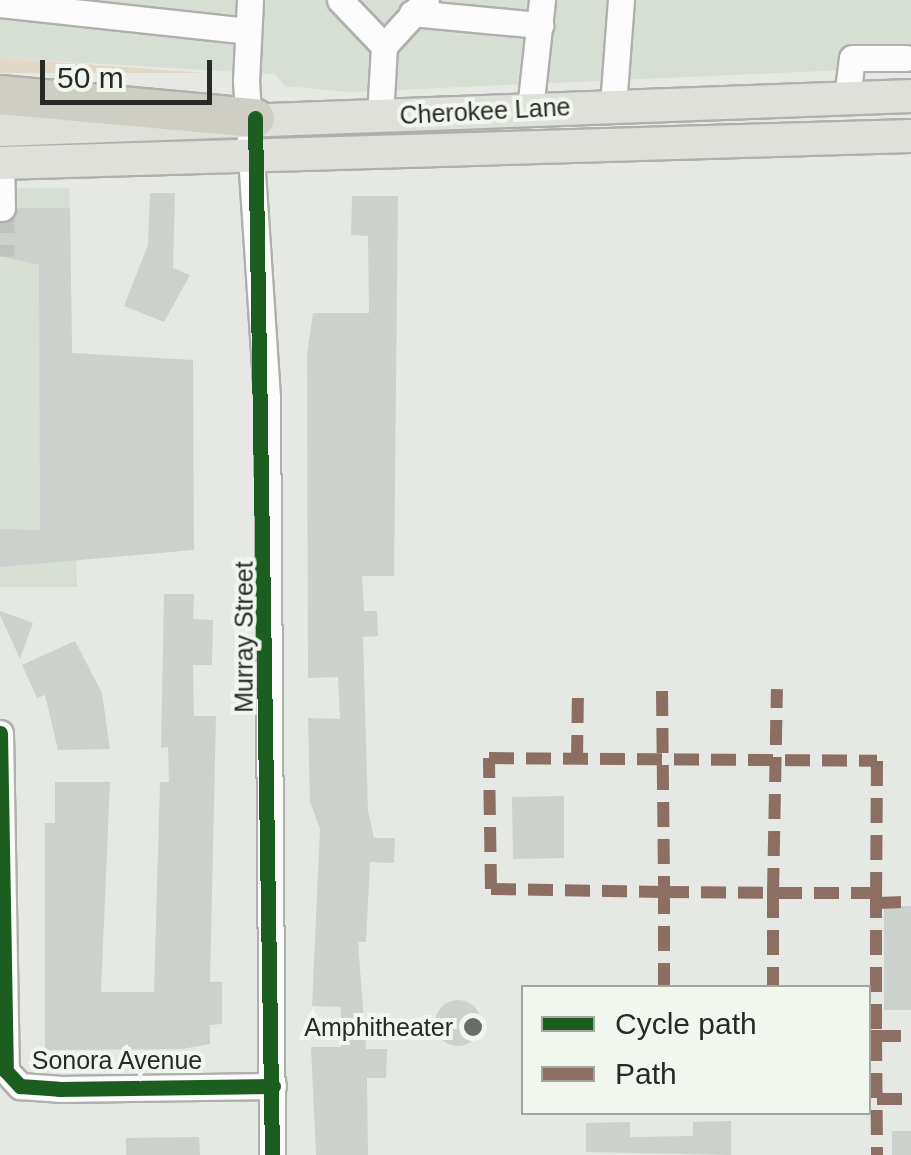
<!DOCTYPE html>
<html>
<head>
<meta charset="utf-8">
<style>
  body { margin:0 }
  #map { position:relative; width:911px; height:1155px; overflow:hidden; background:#e5e8e3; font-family:Arial,sans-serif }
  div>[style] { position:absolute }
  .built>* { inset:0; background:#d7ded3 }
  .green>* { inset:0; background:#e2d8c7 }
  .building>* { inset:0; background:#cdd1ce }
  .round { border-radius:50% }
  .minor-tunnel>* { height:25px; margin-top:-12.5px; transform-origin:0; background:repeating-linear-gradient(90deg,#bfc2bd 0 25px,transparent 0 37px) }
  .roads { filter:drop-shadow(2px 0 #afb0ad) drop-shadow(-2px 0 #afb0ad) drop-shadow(0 2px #afb0ad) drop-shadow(0 -2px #afb0ad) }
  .minor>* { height:25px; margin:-12.5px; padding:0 12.5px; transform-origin:12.5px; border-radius:12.5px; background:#fbfcfb }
  .major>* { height:32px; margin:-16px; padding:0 16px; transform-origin:16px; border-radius:16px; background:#e0e0da }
  .highway>* { height:38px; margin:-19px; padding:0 19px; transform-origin:19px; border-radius:19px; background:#cfcec4 }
  .quiet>* { height:12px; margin-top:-6px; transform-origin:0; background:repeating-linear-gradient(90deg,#8d6e63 0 25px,transparent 0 37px) }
  .cycleway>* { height:15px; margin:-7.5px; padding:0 7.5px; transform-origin:7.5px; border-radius:7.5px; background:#1b5e20 }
  .dots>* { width:28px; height:28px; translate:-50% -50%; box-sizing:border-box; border:5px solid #f1f7ee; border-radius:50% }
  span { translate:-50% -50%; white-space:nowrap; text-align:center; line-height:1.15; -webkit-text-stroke:8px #f1f7ee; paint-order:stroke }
  .street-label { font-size:25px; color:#282a27 }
  .poi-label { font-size:25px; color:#282a27 }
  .right { translate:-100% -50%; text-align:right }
  .legend { position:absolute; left:521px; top:985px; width:350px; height:130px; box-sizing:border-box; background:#f1f7ee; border:2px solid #a1a59e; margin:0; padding:12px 18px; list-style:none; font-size:30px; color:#282a27 }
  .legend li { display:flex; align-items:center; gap:20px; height:50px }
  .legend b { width:50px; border:2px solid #a1a59e }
  .scale { position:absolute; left:40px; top:60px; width:172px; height:45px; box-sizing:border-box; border:5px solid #282a27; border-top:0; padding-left:12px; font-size:30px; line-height:35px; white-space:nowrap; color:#282a27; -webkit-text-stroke:8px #f1f7ee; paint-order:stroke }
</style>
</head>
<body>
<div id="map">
  <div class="built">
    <div style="clip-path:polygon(0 0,911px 0,911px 67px,350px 92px,285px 86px,275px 74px,0 58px)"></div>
    <div style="clip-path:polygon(0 188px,69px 188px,77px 587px,0 587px)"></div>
  </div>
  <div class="green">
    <div style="clip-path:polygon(0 58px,206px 73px,0 73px)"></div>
  </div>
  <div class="building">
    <div style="clip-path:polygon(150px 193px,175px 193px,173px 268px,190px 275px,164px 322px,124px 306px,148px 245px)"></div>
    <div style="clip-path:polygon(352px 196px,398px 196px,394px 576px,362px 576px,364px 611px,377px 611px,378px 636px,363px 637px,368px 811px,374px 838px,395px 838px,394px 863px,370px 862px,366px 942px,358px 942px,366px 1049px,387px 1049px,386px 1078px,367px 1078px,368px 1155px,316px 1155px,311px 1047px,341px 1047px,341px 1007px,312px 1006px,320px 829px,310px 802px,308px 718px,340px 719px,338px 677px,308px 678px,307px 354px,313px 313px,369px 313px,368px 236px,351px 235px)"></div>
    <div style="clip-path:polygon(18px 208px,70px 208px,72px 353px,193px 360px,194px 550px,0 567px,0 529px,40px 530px,39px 265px,0 256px,0 224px)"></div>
    <div style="clip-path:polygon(164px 594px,194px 594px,193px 619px,213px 620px,212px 665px,193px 665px,194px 716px,216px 716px,210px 982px,222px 982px,222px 1024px,210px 1025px,210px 1044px,183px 1049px,45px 1050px,45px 823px,55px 823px,55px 782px,110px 782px,101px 992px,154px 992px,160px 782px,169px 782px,168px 747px,161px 748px)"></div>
    <div style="clip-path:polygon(0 611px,33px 623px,20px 659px,0 615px)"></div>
    <div style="clip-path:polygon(75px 641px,102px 693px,110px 749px,58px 750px,45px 695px,37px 698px,22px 665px)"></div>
    <div style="clip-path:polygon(564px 796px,564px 858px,513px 859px,512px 797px)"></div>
    <div style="clip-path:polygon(884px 906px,911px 906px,911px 1010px,884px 1010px)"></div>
    <div class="round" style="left:435px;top:1000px;width:46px;height:46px"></div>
    <div style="clip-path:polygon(731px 1121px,731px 1155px,586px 1152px,586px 1123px,630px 1122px,630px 1137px,693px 1136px,693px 1122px)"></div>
    <div style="clip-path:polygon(892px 1131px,911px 1131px,911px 1155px,892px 1155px)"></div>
    <div style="clip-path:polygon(199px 1137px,200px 1155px,126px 1155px,126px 1138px)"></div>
  </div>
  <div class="minor-tunnel">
    <div style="left:2px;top:208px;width:48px;rotate:90deg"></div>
  </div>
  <div class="roads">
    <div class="minor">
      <div style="left:250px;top:0;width:81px;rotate:92.8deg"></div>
      <div style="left:246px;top:81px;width:317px;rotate:86.2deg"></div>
      <div style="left:267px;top:397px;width:758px;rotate:89.62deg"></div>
      <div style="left:340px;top:0;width:64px;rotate:46.3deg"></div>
      <div style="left:0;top:4px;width:249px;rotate:6.2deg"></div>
      <div style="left:412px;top:13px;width:129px;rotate:5.4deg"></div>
      <div style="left:847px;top:98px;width:40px;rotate:-82.9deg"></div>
      <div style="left:852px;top:58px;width:54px"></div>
      <div style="left:613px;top:106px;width:106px;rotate:-85.7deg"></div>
      <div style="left:530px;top:109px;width:110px;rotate:-83.7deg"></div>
      <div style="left:380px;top:116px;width:70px;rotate:-86.7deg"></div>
      <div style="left:384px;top:46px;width:62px;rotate:-47.6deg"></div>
      <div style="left:1px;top:163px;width:45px;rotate:88.7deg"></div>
      <div style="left:0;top:733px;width:338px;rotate:89deg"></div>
      <div style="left:6px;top:1071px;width:21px;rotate:47deg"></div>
      <div style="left:20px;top:1086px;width:39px;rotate:4deg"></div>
      <div style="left:59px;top:1089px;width:214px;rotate:-0.8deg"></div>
    </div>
    <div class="major">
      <div style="left:0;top:130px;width:912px;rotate:-2.14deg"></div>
      <div style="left:0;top:163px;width:911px;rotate:-1.7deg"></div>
    </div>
    <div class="highway">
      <div style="left:0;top:95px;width:256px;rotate:5.2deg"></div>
    </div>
  </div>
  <div class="quiet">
    <div style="left:662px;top:691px;width:201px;rotate:89.4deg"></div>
    <div style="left:664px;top:892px;width:109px;rotate:0.5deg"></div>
    <div style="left:773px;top:893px;width:204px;rotate:-88.9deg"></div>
    <div style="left:577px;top:760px;width:68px;rotate:-89.2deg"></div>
    <div style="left:876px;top:893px;width:143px;rotate:90deg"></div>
    <div style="left:876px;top:1036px;width:35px"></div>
    <div style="left:876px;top:903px;width:35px;rotate:-2deg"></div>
    <div style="left:664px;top:988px;width:96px;rotate:-90deg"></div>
    <div style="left:664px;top:892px;width:173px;rotate:-179deg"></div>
    <div style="left:491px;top:889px;width:131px;rotate:-90.9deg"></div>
    <div style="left:489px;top:758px;width:388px;rotate:0.4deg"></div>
    <div style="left:877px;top:761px;width:132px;rotate:90.4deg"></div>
    <div style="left:876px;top:893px;width:103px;rotate:180deg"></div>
    <div style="left:773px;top:893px;width:95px;rotate:90deg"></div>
    <div style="left:868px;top:1036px;width:8px"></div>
    <div style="left:876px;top:1036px;width:119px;rotate:89.5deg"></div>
    <div style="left:877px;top:1099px;width:34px"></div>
  </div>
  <div class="cycleway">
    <div style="left:255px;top:118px;width:1037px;rotate:89.06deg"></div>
    <div style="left:0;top:733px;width:338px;rotate:89deg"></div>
    <div style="left:6px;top:1071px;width:21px;rotate:47deg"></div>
    <div style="left:20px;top:1086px;width:39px;rotate:4deg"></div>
    <div style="left:59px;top:1089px;width:214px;rotate:-0.8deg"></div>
  </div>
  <div class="dots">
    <div style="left:473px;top:1027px;background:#6a6c69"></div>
  </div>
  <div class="street-label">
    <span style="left:485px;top:111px;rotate:-3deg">Cherokee Lane</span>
    <span style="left:244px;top:637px;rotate:-90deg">Murray Street</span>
    <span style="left:117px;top:1060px">Sonora Avenue</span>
  </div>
  <div class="poi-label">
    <span class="right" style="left:453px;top:1027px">Amphitheater</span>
  </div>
  <ul class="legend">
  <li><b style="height:12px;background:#1b5e20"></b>Cycle path</li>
  <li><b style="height:12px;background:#8d6e63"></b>Path</li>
  </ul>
  <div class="scale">50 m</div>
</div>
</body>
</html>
